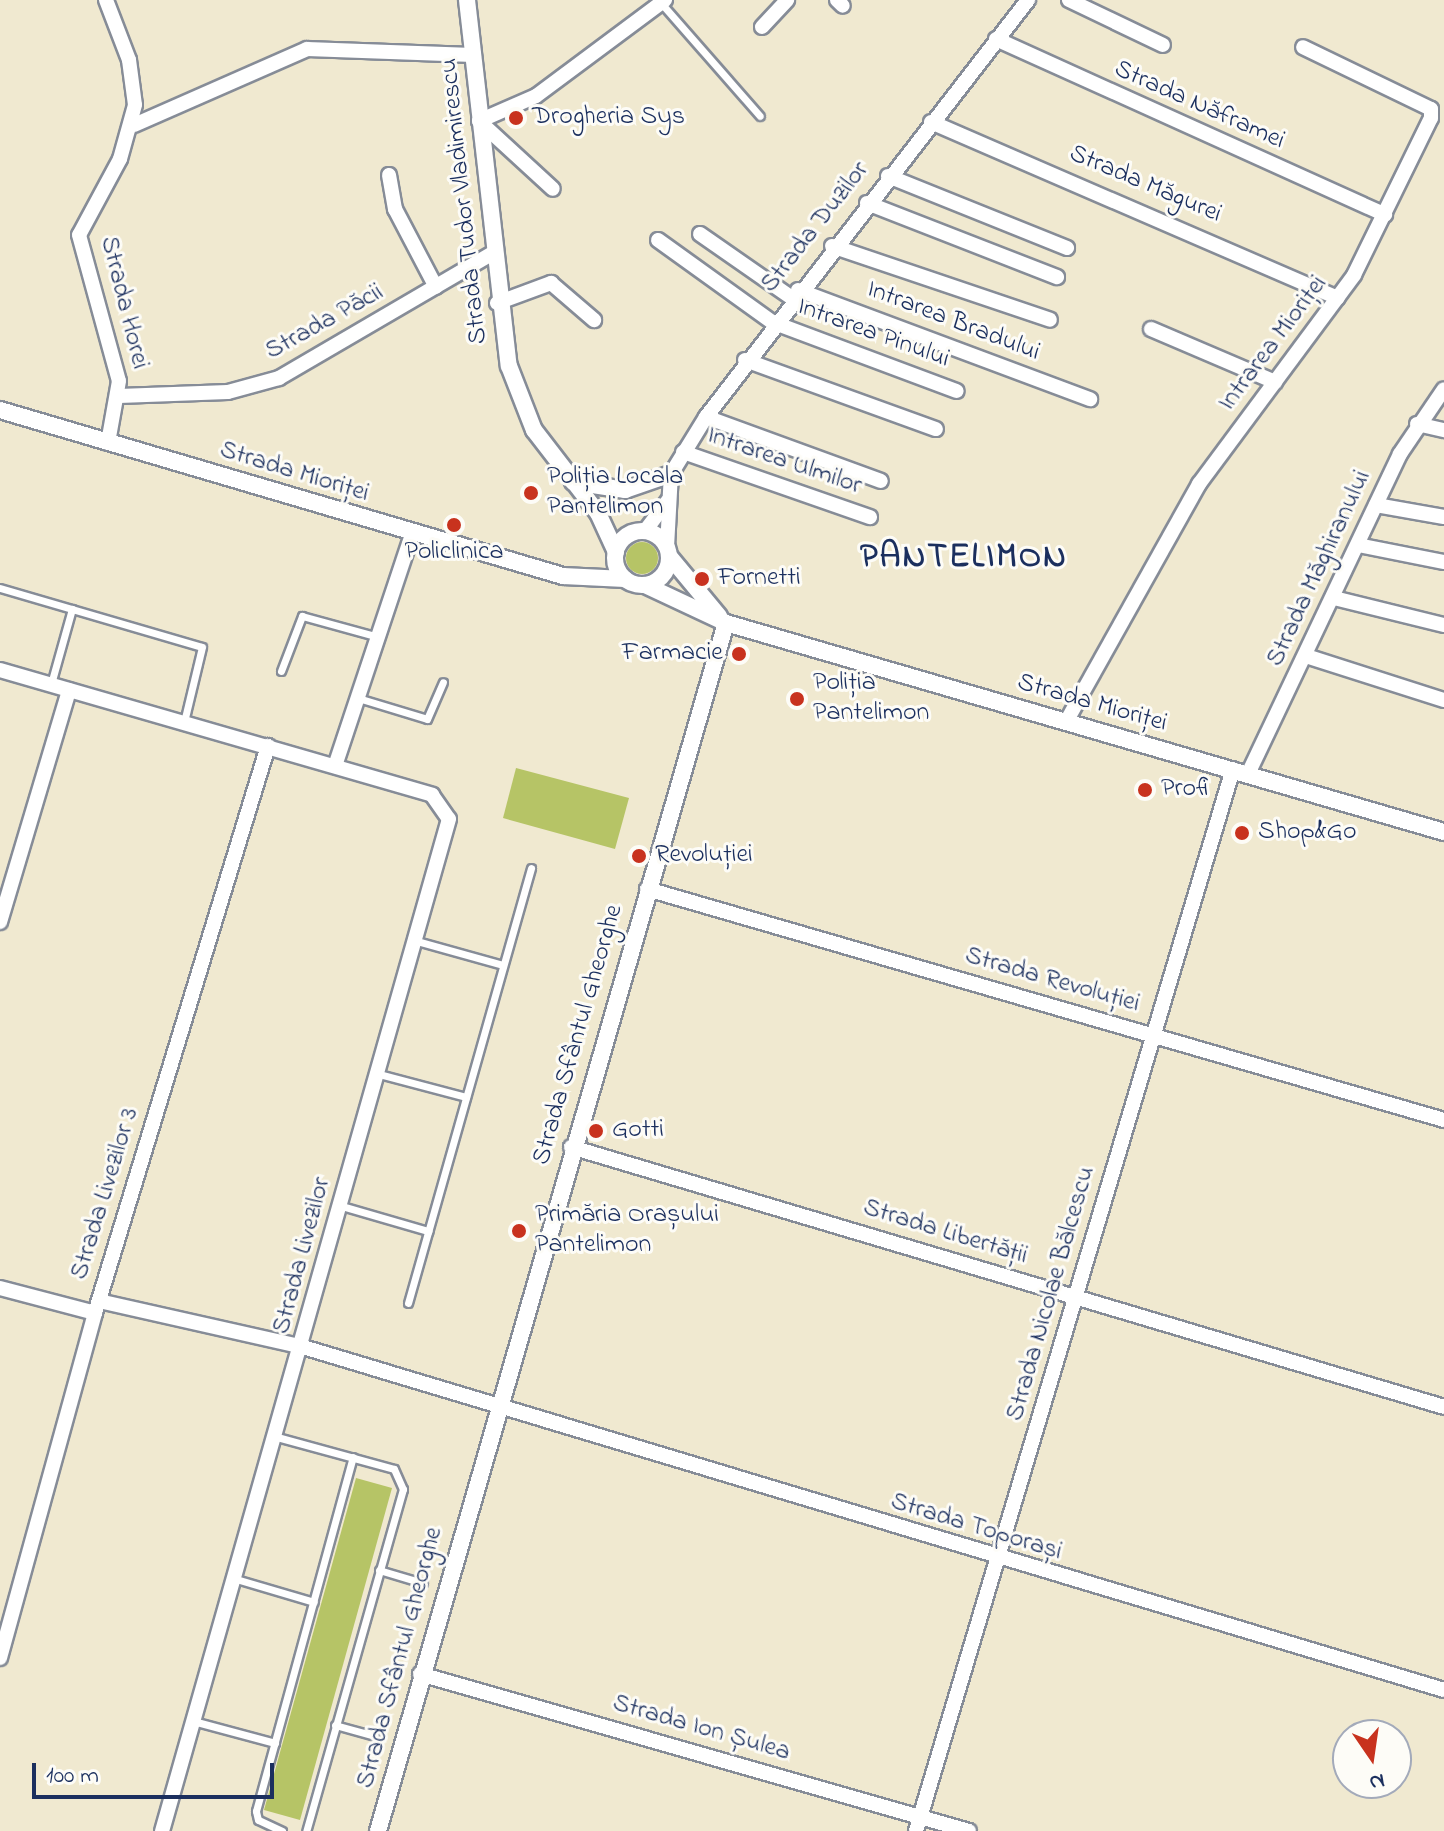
<!DOCTYPE html>
<html>
<head>
<meta charset="utf-8">
<style>
  body { margin:0 }
  #map { position:relative; width:1444px; height:1831px; overflow:hidden; background:#f0e9d0; font-family:"Indie Flower",sans-serif }
  div>[style] { position:absolute }
  .green>* { inset:0; background:#b6c466 }
  .round { border-radius:50% }
  .roads { filter:drop-shadow(2px 0 #868c97) drop-shadow(-2px 0 #868c97) drop-shadow(0 2px #868c97) drop-shadow(0 -2px #868c97) }
  .service>* { height:7px; margin:-3.5px; padding:0 3.5px; transform-origin:3.5px; border-radius:3.5px; background:#fff }
  .minor>* { height:14px; margin:-7px; padding:0 7px; transform-origin:7px; border-radius:7px; background:#fff }
  .tertiary>* { height:16px; margin:-8px; padding:0 8px; transform-origin:8px; border-radius:8px; background:#fff }
  .tertiary>.ring { margin:-8px; padding:0; box-sizing:content-box; background:none; border:16px solid #fff; border-radius:50% }
  .dots>* { width:22px; height:22px; translate:-50% -50%; box-sizing:border-box; border:4px solid #fdfcf7; border-radius:50% }
  span { translate:-50% -50%; white-space:nowrap; text-align:center; line-height:1.15; -webkit-text-stroke:6px #fdfcf7; paint-order:stroke }
  .street-label { font-size:26px; color:#1b2f5e }
  .poi-label { font-size:26px; color:#1b2f5e }
  .left { translate:0 -50%; text-align:left }
  .right { translate:-100% -50%; text-align:right }
  .district-label { font-size:34px; color:#1b2f5e; font-weight:700; letter-spacing:2px }
  .north { position:absolute; left:1332px; top:1719px; width:80px; height:80px; box-sizing:border-box; background:#fdfcf7; border:2px solid #a3aaba; border-radius:50%; rotate:167deg; font-size:22px; font-weight:700; line-height:32px; text-align:center; color:#1b2f5e }
  .north::after { content:''; display:block; margin:auto; width:28px; height:36px; background:#c8321e; clip-path:polygon(50% 0,100% 100%,50% 72%,0 100%) }
  .scale { position:absolute; left:32px; top:1763px; width:242px; height:36px; box-sizing:border-box; border:4px solid #1b2f5e; border-top:0; padding-left:10px; font-size:24px; line-height:28px; white-space:nowrap; color:#1b2f5e; -webkit-text-stroke:6px #fdfcf7; paint-order:stroke }
</style>
</head>
<body>
<div id="map">
  <div class="green">
    <div class="round" style="left:626px;top:542px;width:32px;height:32px"></div>
    <div style="clip-path:polygon(516px 768px,629px 798px,615px 849px,503px 818px)"></div>
    <div style="clip-path:polygon(356px 1478px,392px 1488px,300px 1820px,264px 1810px)"></div>
  </div>
  <div class="roads">
    <div class="service">
      <div style="left:661px;top:3px;width:150px;rotate:48.8deg"></div>
      <div style="left:0;top:588px;width:210px;rotate:16.3deg"></div>
      <div style="left:202px;top:647px;width:77px;rotate:103.5deg"></div>
      <div style="left:281px;top:671px;width:59px;rotate:-69.1deg"></div>
      <div style="left:302px;top:616px;width:79px;rotate:15.4deg"></div>
      <div style="left:51px;top:684px;width:78px;rotate:-74.4deg"></div>
      <div style="left:358px;top:698px;width:72px;rotate:16.9deg"></div>
      <div style="left:427px;top:719px;width:40px;rotate:-66.6deg"></div>
      <div style="left:417px;top:941px;width:89px;rotate:15.6deg"></div>
      <div style="left:379px;top:1074px;width:90px;rotate:14.8deg"></div>
      <div style="left:342px;top:1206px;width:90px;rotate:16.2deg"></div>
      <div style="left:408px;top:1303px;width:452px;rotate:-74.2deg"></div>
      <div style="left:277px;top:1437px;width:121px;rotate:15.3deg"></div>
      <div style="left:394px;top:1469px;width:22px;rotate:66deg"></div>
      <div style="left:403px;top:1489px;width:355px;rotate:105.8deg"></div>
      <div style="left:379px;top:1570px;width:46px;rotate:16.5deg"></div>
      <div style="left:236px;top:1579px;width:81px;rotate:16.4deg"></div>
      <div style="left:193px;top:1721px;width:85px;rotate:15deg"></div>
      <div style="left:335px;top:1725px;width:41px;rotate:15.4deg"></div>
      <div style="left:282px;top:1831px;width:26px;rotate:-155deg"></div>
      <div style="left:258px;top:1820px;width:9px;rotate:-103deg"></div>
      <div style="left:256px;top:1811px;width:367px;rotate:-74.7deg"></div>
    </div>
    <div class="minor">
      <div style="left:106px;top:0;width:64px;rotate:69deg"></div>
      <div style="left:129px;top:60px;width:45px;rotate:82.4deg"></div>
      <div style="left:135px;top:105px;width:56px;rotate:105.5deg"></div>
      <div style="left:120px;top:159px;width:86px;rotate:118.3deg"></div>
      <div style="left:79px;top:235px;width:151px;rotate:74.7deg"></div>
      <div style="left:119px;top:381px;width:63px;rotate:100.1deg"></div>
      <div style="left:837px;top:0;width:8px;rotate:45deg"></div>
      <div style="left:1069px;top:0;width:104px;rotate:25.6deg"></div>
      <div style="left:762px;top:27px;width:37px;rotate:-47deg"></div>
      <div style="left:996px;top:39px;width:427px;rotate:24.3deg"></div>
      <div style="left:479px;top:121px;width:62px;rotate:-23.7deg"></div>
      <div style="left:536px;top:96px;width:161px;rotate:-36.7deg"></div>
      <div style="left:479px;top:121px;width:100px;rotate:42.6deg"></div>
      <div style="left:931px;top:122px;width:443px;rotate:23.4deg"></div>
      <div style="left:134px;top:125px;width:189px;rotate:-23.7deg"></div>
      <div style="left:307px;top:49px;width:166px;rotate:2.1deg"></div>
      <div style="left:389px;top:175px;width:35px;rotate:80deg"></div>
      <div style="left:395px;top:209px;width:88px;rotate:62.3deg"></div>
      <div style="left:888px;top:176px;width:193px;rotate:21.9deg"></div>
      <div style="left:867px;top:203px;width:204px;rotate:21.3deg"></div>
      <div style="left:700px;top:234px;width:112px;rotate:34.8deg"></div>
      <div style="left:658px;top:240px;width:140px;rotate:35.7deg"></div>
      <div style="left:772px;top:322px;width:197px;rotate:20.5deg"></div>
      <div style="left:832px;top:246px;width:230px;rotate:18.7deg"></div>
      <div style="left:798px;top:290px;width:312px;rotate:20.5deg"></div>
      <div style="left:497px;top:303px;width:58px;rotate:-20.3deg"></div>
      <div style="left:551px;top:283px;width:57px;rotate:40.7deg"></div>
      <div style="left:1151px;top:329px;width:135px;rotate:23.1deg"></div>
      <div style="left:745px;top:360px;width:203px;rotate:19.9deg"></div>
      <div style="left:119px;top:396px;width:109px;rotate:-2.1deg"></div>
      <div style="left:228px;top:392px;width:53px;rotate:-15.4deg"></div>
      <div style="left:279px;top:378px;width:248px;rotate:-30.3deg"></div>
      <div style="left:706px;top:417px;width:186px;rotate:20.1deg"></div>
      <div style="left:1417px;top:424px;width:28px;rotate:13deg"></div>
      <div style="left:683px;top:452px;width:198px;rotate:19.2deg"></div>
      <div style="left:1376px;top:505px;width:69px;rotate:10deg"></div>
      <div style="left:645px;top:531px;width:38px;rotate:-53deg"></div>
      <div style="left:1358px;top:545px;width:88px;rotate:11.2deg"></div>
      <div style="left:667px;top:547px;width:73px;rotate:-86.9deg"></div>
      <div style="left:671px;top:474px;width:67px;rotate:-58.4deg"></div>
      <div style="left:706px;top:417px;width:527px;rotate:-52.33deg"></div>
      <div style="left:1334px;top:598px;width:113px;rotate:13.8deg"></div>
      <div style="left:1306px;top:656px;width:145px;rotate:17.7deg"></div>
      <div style="left:0;top:670px;width:450px;rotate:16.1deg"></div>
      <div style="left:432px;top:795px;width:29px;rotate:55deg"></div>
      <div style="left:449px;top:819px;width:1052px;rotate:105.83deg"></div>
      <div style="left:1066px;top:722px;width:273px;rotate:-60.8deg"></div>
      <div style="left:1199px;top:484px;width:260px;rotate:-53.4deg"></div>
      <div style="left:1354px;top:275px;width:175px;rotate:-63.9deg"></div>
      <div style="left:1431px;top:118px;width:9px;rotate:-90deg"></div>
      <div style="left:1431px;top:109px;width:142px;rotate:-154.2deg"></div>
      <div style="left:335px;top:766px;width:244px;rotate:-71.6deg"></div>
      <div style="left:1248px;top:774px;width:354px;rotate:-64.6deg"></div>
      <div style="left:1400px;top:454px;width:78px;rotate:-55.9deg"></div>
      <div style="left:647px;top:889px;width:830px;rotate:16.16deg"></div>
      <div style="left:0;top:922px;width:242px;rotate:-73.4deg"></div>
      <div style="left:571px;top:1147px;width:911px;rotate:16.58deg"></div>
      <div style="left:0;top:1288px;width:98px;rotate:14.7deg"></div>
      <div style="left:99px;top:1301px;width:209px;rotate:12.7deg"></div>
      <div style="left:303px;top:1347px;width:1191px;rotate:16.73deg"></div>
      <div style="left:0;top:1658px;width:358px;rotate:-74.6deg"></div>
      <div style="left:95px;top:1313px;width:593px;rotate:-73.03deg"></div>
      <div style="left:420px;top:1674px;width:571px;rotate:15.96deg"></div>
      <div style="left:916px;top:1831px;width:1108px;rotate:-73.38deg"></div>
    </div>
    <div class="tertiary">
      <div style="left:467px;top:0;width:368px;rotate:83.5deg"></div>
      <div style="left:509px;top:366px;width:69px;rotate:68.7deg"></div>
      <div style="left:534px;top:430px;width:105px;rotate:52.4deg"></div>
      <div style="left:598px;top:513px;width:43px;rotate:65.2deg"></div>
      <div style="left:0;top:410px;width:587px;rotate:16.43deg"></div>
      <div style="left:563px;top:576px;width:62px;rotate:2.8deg"></div>
      <div style="left:573px;top:482px;width:53px;rotate:8.7deg"></div>
      <div style="left:625px;top:490px;width:49px;rotate:-19.2deg"></div>
      <div class="ring" style="left:615px;top:531px;width:38px;height:38px"></div>
      <div style="left:670px;top:557px;width:77px;rotate:50.3deg"></div>
      <div style="left:645px;top:585px;width:89px;rotate:25.1deg"></div>
      <div style="left:726px;top:623px;width:748px;rotate:16.23deg"></div>
      <div style="left:378px;top:1831px;width:1257px;rotate:-73.93deg"></div>
    </div>
  </div>
  <div class="dots">
    <div style="left:516px;top:118px;background:#c8321e"></div>
    <div style="left:531px;top:493px;background:#c8321e"></div>
    <div style="left:454px;top:525px;background:#c8321e"></div>
    <div style="left:702px;top:579px;background:#c8321e"></div>
    <div style="left:739px;top:654px;background:#c8321e"></div>
    <div style="left:797px;top:699px;background:#c8321e"></div>
    <div style="left:1145px;top:790px;background:#c8321e"></div>
    <div style="left:1242px;top:833px;background:#c8321e"></div>
    <div style="left:639px;top:856px;background:#c8321e"></div>
    <div style="left:596px;top:1131px;background:#c8321e"></div>
    <div style="left:519px;top:1231px;background:#c8321e"></div>
  </div>
  <div class="street-label">
    <span style="left:1199px;top:106px;rotate:24deg">Strada Năframei</span>
    <span style="left:1145px;top:185px;rotate:23deg">Strada Măgurei</span>
    <span style="left:465px;top:201px;rotate:-96deg">Strada Tudor Vladimirescu</span>
    <span style="left:816px;top:228px;rotate:-52deg">Strada Duzilor</span>
    <span style="left:123px;top:303px;rotate:76deg">Strada Horei</span>
    <span style="left:953px;top:322px;rotate:21deg">Intrarea Bradului</span>
    <span style="left:325px;top:323px;rotate:-29deg">Strada Păcii</span>
    <span style="left:873px;top:334px;rotate:20deg">Intrarea Pinului</span>
    <span style="left:1274px;top:344px;rotate:-53deg">Intrarea Mioriței</span>
    <span style="left:784px;top:462px;rotate:19deg">Intrarea Ulmilor</span>
    <span style="left:294px;top:473px;rotate:17deg">Strada Mioriței</span>
    <span style="left:1320px;top:569px;rotate:-65deg">Strada Măghiranului</span>
    <span style="left:1092px;top:704px;rotate:16deg">Strada Mioriței</span>
    <span style="left:1052px;top:981px;rotate:16deg">Strada Revoluției</span>
    <span style="left:579px;top:1035px;rotate:-74deg">Strada Sfântul Gheorghe</span>
    <span style="left:106px;top:1194px;rotate:-73deg">Strada Livezilor 3</span>
    <span style="left:945px;top:1233px;rotate:17deg">Strada Libertății</span>
    <span style="left:303px;top:1256px;rotate:-75deg">Strada Livezilor</span>
    <span style="left:1052px;top:1294px;rotate:-74deg">Strada Nicolae Bălcescu</span>
    <span style="left:976px;top:1528px;rotate:17deg">Strada Toporași</span>
    <span style="left:401px;top:1658px;rotate:-75deg">Strada Sfântul Gheorghe</span>
    <span style="left:701px;top:1729px;rotate:16deg">Strada Ion Șulea</span>
  </div>
  <div class="poi-label">
    <span class="left" style="left:532px;top:118px">Drogheria Sys</span>
    <span class="left" style="left:547px;top:493px">Poliția Locala<br>Pantelimon</span>
    <span style="left:454px;top:553px">Policlinica</span>
    <span class="left" style="left:718px;top:579px">Fornetti</span>
    <span class="right" style="left:723px;top:654px">Farmacie</span>
    <span class="left" style="left:813px;top:699px">Poliția<br>Pantelimon</span>
    <span class="left" style="left:1161px;top:790px">Profi</span>
    <span class="left" style="left:1258px;top:833px">Shop&amp;Go</span>
    <span class="left" style="left:655px;top:856px">Revoluției</span>
    <span class="left" style="left:612px;top:1131px">Gotti</span>
    <span class="left" style="left:535px;top:1231px">Primăria Orașului<br>Pantelimon</span>
  </div>
  <div class="district-label">
    <span style="left:964px;top:559px">PANTELIMON</span>
  </div>
  <div class="north">N</div>
  <div class="scale">100 m</div>
</div>
</body>
</html>
